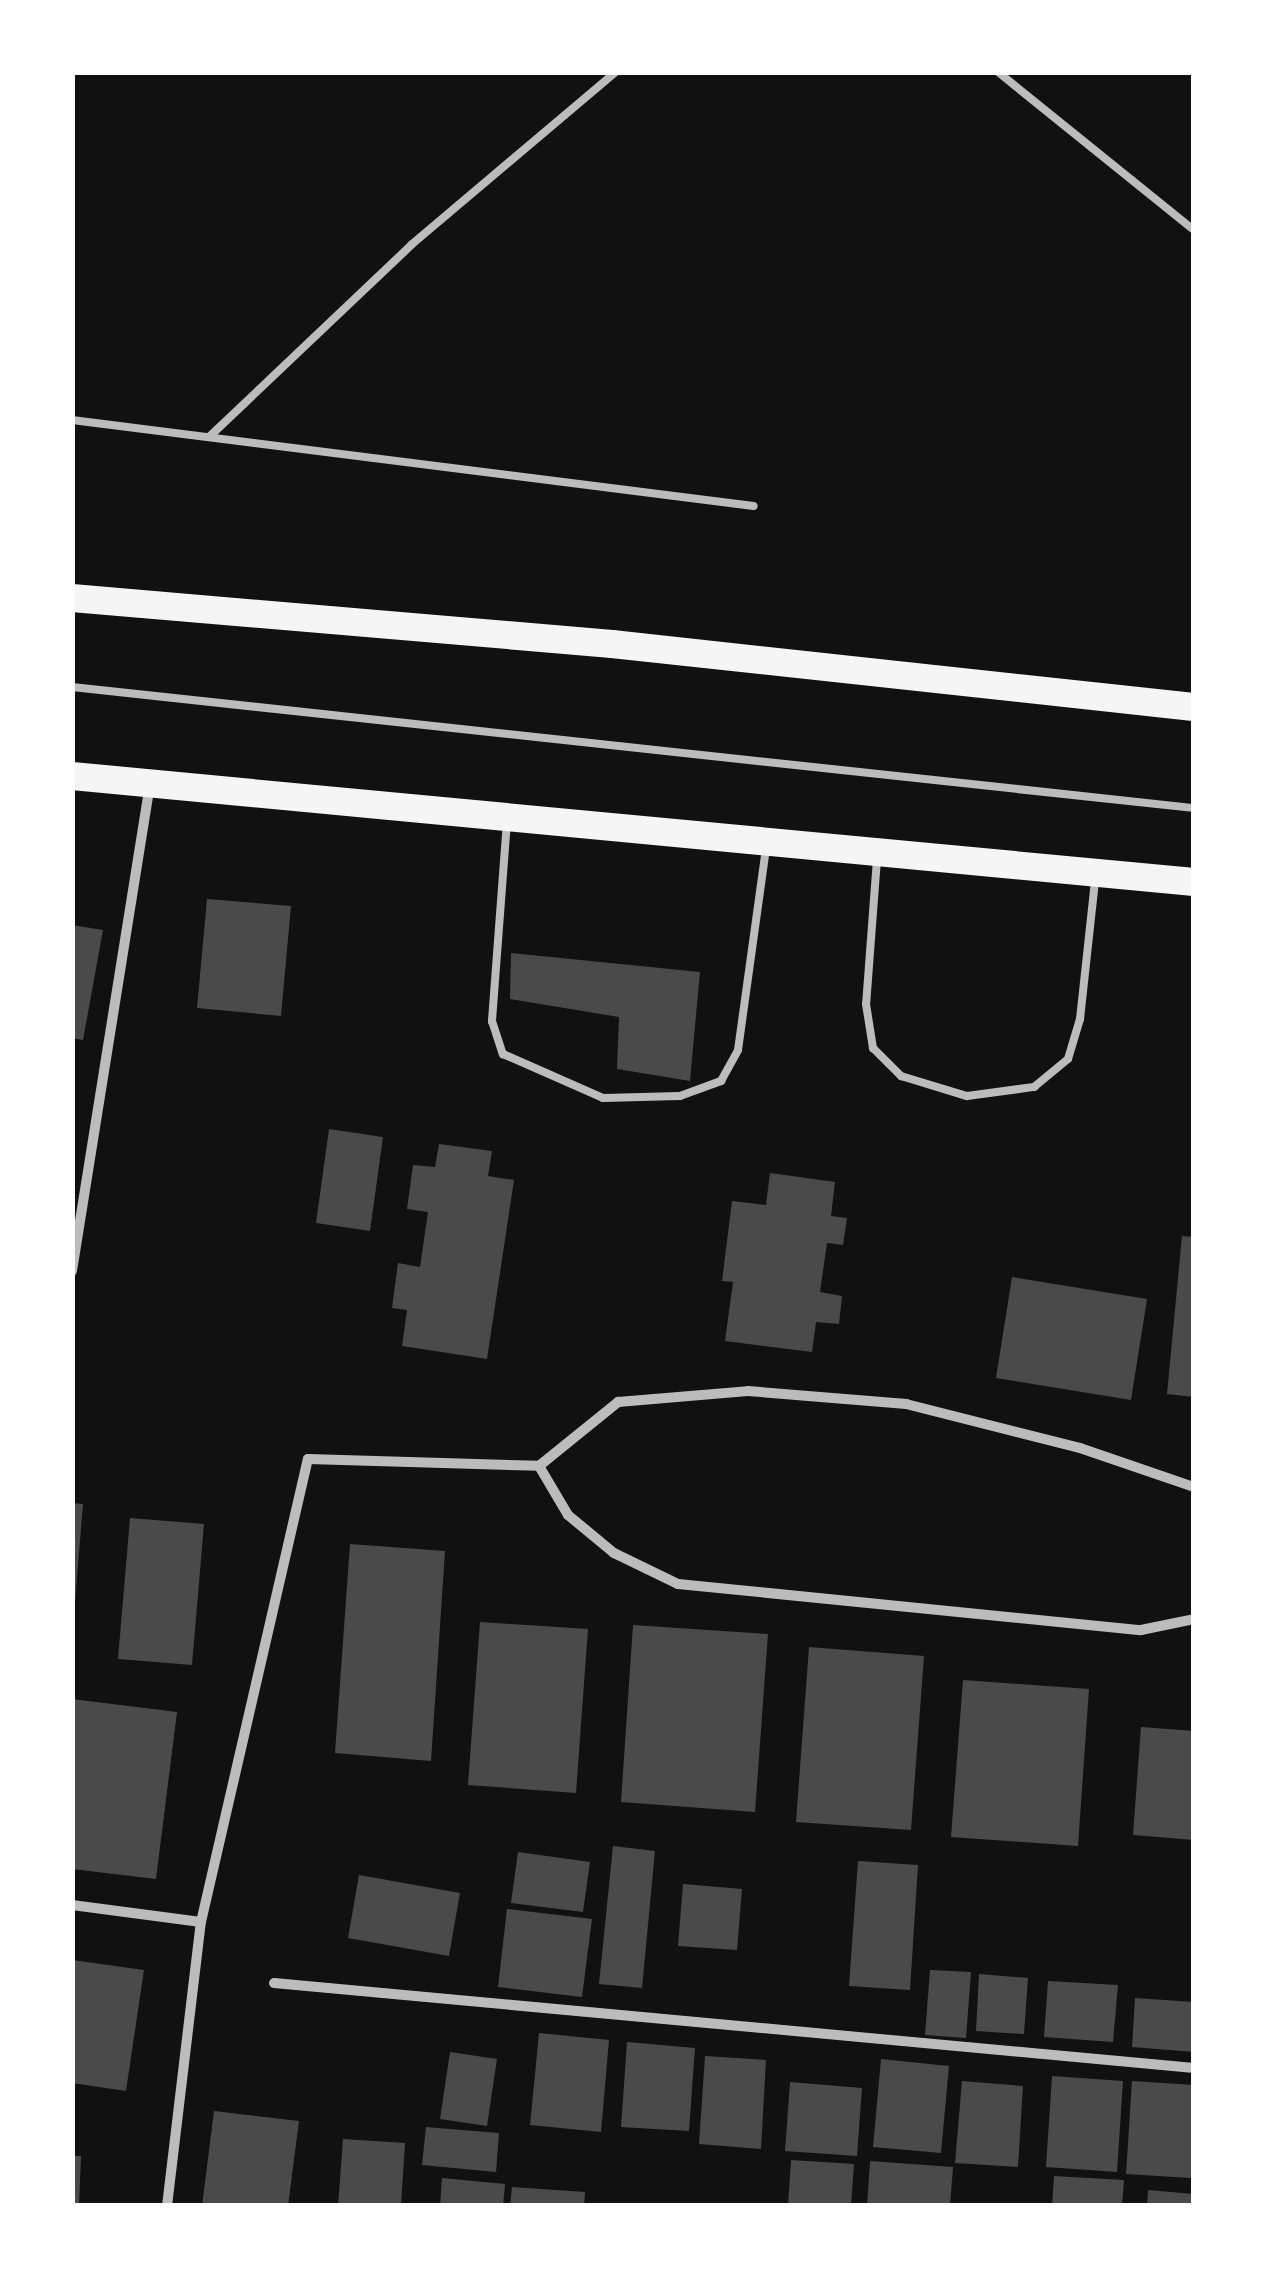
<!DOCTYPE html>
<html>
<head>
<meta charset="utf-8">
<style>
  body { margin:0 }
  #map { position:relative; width:1266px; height:2278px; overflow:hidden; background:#111; font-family:"Titillium Web",sans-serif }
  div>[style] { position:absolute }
  .building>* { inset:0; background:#4a4a4a }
  .service>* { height:8px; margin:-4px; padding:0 4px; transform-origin:4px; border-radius:4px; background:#bcbcbc }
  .minor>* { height:10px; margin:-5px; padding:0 5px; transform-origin:5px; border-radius:5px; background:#bcbcbc }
  .trunk>* { height:28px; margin:-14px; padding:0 14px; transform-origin:14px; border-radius:14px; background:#f5f5f5 }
  span { translate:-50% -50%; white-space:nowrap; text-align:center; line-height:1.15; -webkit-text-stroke:8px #fff; paint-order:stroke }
  .frame { position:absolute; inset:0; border:75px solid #fff; pointer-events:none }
</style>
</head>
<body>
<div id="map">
  <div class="building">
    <div style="clip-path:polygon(207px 899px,291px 906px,281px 1016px,197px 1008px)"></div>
    <div style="clip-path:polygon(72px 925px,103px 930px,83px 1040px,72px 1038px)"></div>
    <div style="clip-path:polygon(511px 953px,700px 972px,690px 1081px,617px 1069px,619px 1017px,510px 999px)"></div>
    <div style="clip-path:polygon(329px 1129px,383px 1137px,370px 1231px,316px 1223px)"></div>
    <div style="clip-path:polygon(439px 1144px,492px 1151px,488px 1176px,514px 1180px,487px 1359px,402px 1346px,407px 1310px,392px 1308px,398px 1263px,420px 1267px,428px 1212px,407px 1209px,413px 1165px,435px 1167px)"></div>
    <div style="clip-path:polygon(770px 1173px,835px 1182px,831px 1216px,847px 1218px,843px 1245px,827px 1243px,820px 1292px,842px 1296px,839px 1324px,816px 1322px,812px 1352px,725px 1341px,733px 1282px,722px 1281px,732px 1201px,766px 1205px)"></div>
    <div style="clip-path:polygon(1182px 1236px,1194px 1237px,1194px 1397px,1167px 1394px)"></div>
    <div style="clip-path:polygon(1012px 1277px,1147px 1299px,1131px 1400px,996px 1378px)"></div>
    <div style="clip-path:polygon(72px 1503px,83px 1504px,75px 1601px,72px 1601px)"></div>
    <div style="clip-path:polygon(130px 1518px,204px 1524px,192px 1665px,118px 1659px)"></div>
    <div style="clip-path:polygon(350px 1544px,445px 1551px,431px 1761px,335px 1753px)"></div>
    <div style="clip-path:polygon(480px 1622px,588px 1629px,576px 1793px,468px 1785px)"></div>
    <div style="clip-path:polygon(633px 1625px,768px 1634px,755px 1812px,621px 1802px)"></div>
    <div style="clip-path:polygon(809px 1647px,924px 1656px,911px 1830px,796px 1822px)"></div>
    <div style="clip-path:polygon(963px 1680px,1089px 1689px,1078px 1846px,951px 1837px)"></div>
    <div style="clip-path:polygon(72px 1699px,177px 1712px,156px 1879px,72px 1869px)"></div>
    <div style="clip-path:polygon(1141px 1727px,1194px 1731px,1194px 1840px,1133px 1835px)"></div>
    <div style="clip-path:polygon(613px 1846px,655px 1851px,642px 1988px,599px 1984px)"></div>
    <div style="clip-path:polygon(518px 1852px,590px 1862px,583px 1912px,511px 1903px)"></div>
    <div style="clip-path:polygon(858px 1861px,918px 1865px,910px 1990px,849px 1986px)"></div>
    <div style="clip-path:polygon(359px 1875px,460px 1893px,449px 1956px,348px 1938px)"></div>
    <div style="clip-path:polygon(683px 1884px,742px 1889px,737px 1950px,678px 1946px)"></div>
    <div style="clip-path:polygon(507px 1909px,592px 1919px,582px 1997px,498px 1987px)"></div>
    <div style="clip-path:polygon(72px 1960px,144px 1970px,126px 2091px,72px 2083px)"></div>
    <div style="clip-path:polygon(930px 1970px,971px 1972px,966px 2038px,925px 2035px)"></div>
    <div style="clip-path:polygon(979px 1974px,1028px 1978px,1024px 2034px,976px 2031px)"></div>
    <div style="clip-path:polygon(1048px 1981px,1118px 1985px,1113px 2042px,1044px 2037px)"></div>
    <div style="clip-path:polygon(1135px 1998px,1194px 2002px,1194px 2052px,1132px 2047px)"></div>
    <div style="clip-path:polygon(539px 2033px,609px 2040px,601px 2132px,530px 2125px)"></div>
    <div style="clip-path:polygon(627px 2042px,695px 2048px,689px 2131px,621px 2127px)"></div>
    <div style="clip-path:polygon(450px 2052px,497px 2059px,487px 2126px,440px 2119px)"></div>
    <div style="clip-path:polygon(705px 2056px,766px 2060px,761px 2149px,699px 2144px)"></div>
    <div style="clip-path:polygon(881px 2059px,949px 2066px,941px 2153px,873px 2147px)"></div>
    <div style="clip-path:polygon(1052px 2076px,1123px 2081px,1117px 2172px,1046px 2167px)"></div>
    <div style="clip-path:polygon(962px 2081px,1023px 2086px,1018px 2167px,955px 2163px)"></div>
    <div style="clip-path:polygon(1132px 2081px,1194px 2085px,1191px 2178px,1126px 2174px)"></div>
    <div style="clip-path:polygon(790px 2082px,862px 2088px,857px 2156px,785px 2151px)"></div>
    <div style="clip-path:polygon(214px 2111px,299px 2121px,288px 2206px,202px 2206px)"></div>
    <div style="clip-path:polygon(426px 2127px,499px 2133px,496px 2172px,422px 2165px)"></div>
    <div style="clip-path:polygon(343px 2139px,405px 2143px,401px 2206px,338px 2206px)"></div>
    <div style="clip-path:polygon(72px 2156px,81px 2156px,79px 2206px,72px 2206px)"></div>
    <div style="clip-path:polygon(791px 2160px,854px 2164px,851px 2206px,788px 2206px)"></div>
    <div style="clip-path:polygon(870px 2161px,953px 2167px,950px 2206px,867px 2206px)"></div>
    <div style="clip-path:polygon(1054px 2176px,1124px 2180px,1122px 2206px,1052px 2206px)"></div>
    <div style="clip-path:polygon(442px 2178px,505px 2184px,503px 2206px,440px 2206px)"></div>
    <div style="clip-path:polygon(512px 2187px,585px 2192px,584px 2206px,510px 2206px)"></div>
    <div style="clip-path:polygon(1148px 2190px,1194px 2194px,1194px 2206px,1147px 2206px)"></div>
  </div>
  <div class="service">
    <div style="left:998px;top:72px;width:252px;rotate:38.9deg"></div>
    <div style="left:72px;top:420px;width:687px;rotate:7.19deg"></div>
    <div style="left:209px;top:437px;width:279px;rotate:-43.5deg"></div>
    <div style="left:411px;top:245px;width:268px;rotate:-40.2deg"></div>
    <div style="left:72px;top:687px;width:1129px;rotate:6.16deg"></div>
    <div style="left:507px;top:821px;width:201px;rotate:94.3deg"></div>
    <div style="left:492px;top:1021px;width:35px;rotate:72deg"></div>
    <div style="left:503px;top:1054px;width:109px;rotate:23.7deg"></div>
    <div style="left:603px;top:1098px;width:77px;rotate:-1.5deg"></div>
    <div style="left:680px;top:1096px;width:44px;rotate:-20.1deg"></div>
    <div style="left:721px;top:1081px;width:35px;rotate:-61deg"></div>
    <div style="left:738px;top:1050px;width:205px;rotate:-82.1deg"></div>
    <div style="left:877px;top:859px;width:145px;rotate:94.3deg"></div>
    <div style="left:866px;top:1004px;width:45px;rotate:81deg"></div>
    <div style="left:873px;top:1048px;width:40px;rotate:45deg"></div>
    <div style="left:901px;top:1076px;width:69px;rotate:16.9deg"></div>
    <div style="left:967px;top:1096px;width:68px;rotate:-7.7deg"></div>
    <div style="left:1034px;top:1087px;width:44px;rotate:-39.5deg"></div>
    <div style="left:1068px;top:1059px;width:42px;rotate:-73.3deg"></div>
    <div style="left:1080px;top:1019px;width:139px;rotate:-83.8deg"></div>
  </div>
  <div class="minor">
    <div style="left:72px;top:1271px;width:493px;rotate:-80.9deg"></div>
    <div style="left:539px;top:1466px;width:57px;rotate:59.4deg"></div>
    <div style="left:568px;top:1515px;width:60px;rotate:39.6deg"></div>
    <div style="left:614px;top:1553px;width:71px;rotate:25.8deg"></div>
    <div style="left:678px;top:1584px;width:465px;rotate:5.7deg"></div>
    <div style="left:1141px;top:1630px;width:54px;rotate:-11.7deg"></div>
    <div style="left:72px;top:1905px;width:130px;rotate:7.5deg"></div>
    <div style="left:274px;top:1983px;width:924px;rotate:5.28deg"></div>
    <div style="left:167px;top:2206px;width:286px;rotate:-83.2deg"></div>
    <div style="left:201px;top:1922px;width:475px;rotate:-77deg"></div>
    <div style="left:308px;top:1459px;width:231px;rotate:1.7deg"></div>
    <div style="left:539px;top:1466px;width:102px;rotate:-39deg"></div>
    <div style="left:618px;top:1402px;width:130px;rotate:-4.8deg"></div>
    <div style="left:748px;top:1391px;width:159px;rotate:4.7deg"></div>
    <div style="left:906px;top:1404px;width:179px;rotate:14.2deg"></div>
    <div style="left:1080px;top:1448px;width:120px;rotate:18.9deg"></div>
  </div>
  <div class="trunk">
    <div style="left:72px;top:598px;width:542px;rotate:4.87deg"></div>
    <div style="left:612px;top:644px;width:585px;rotate:6.18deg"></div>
    <div style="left:72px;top:776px;width:1127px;rotate:5.4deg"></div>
  </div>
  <div class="frame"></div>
</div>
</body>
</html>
